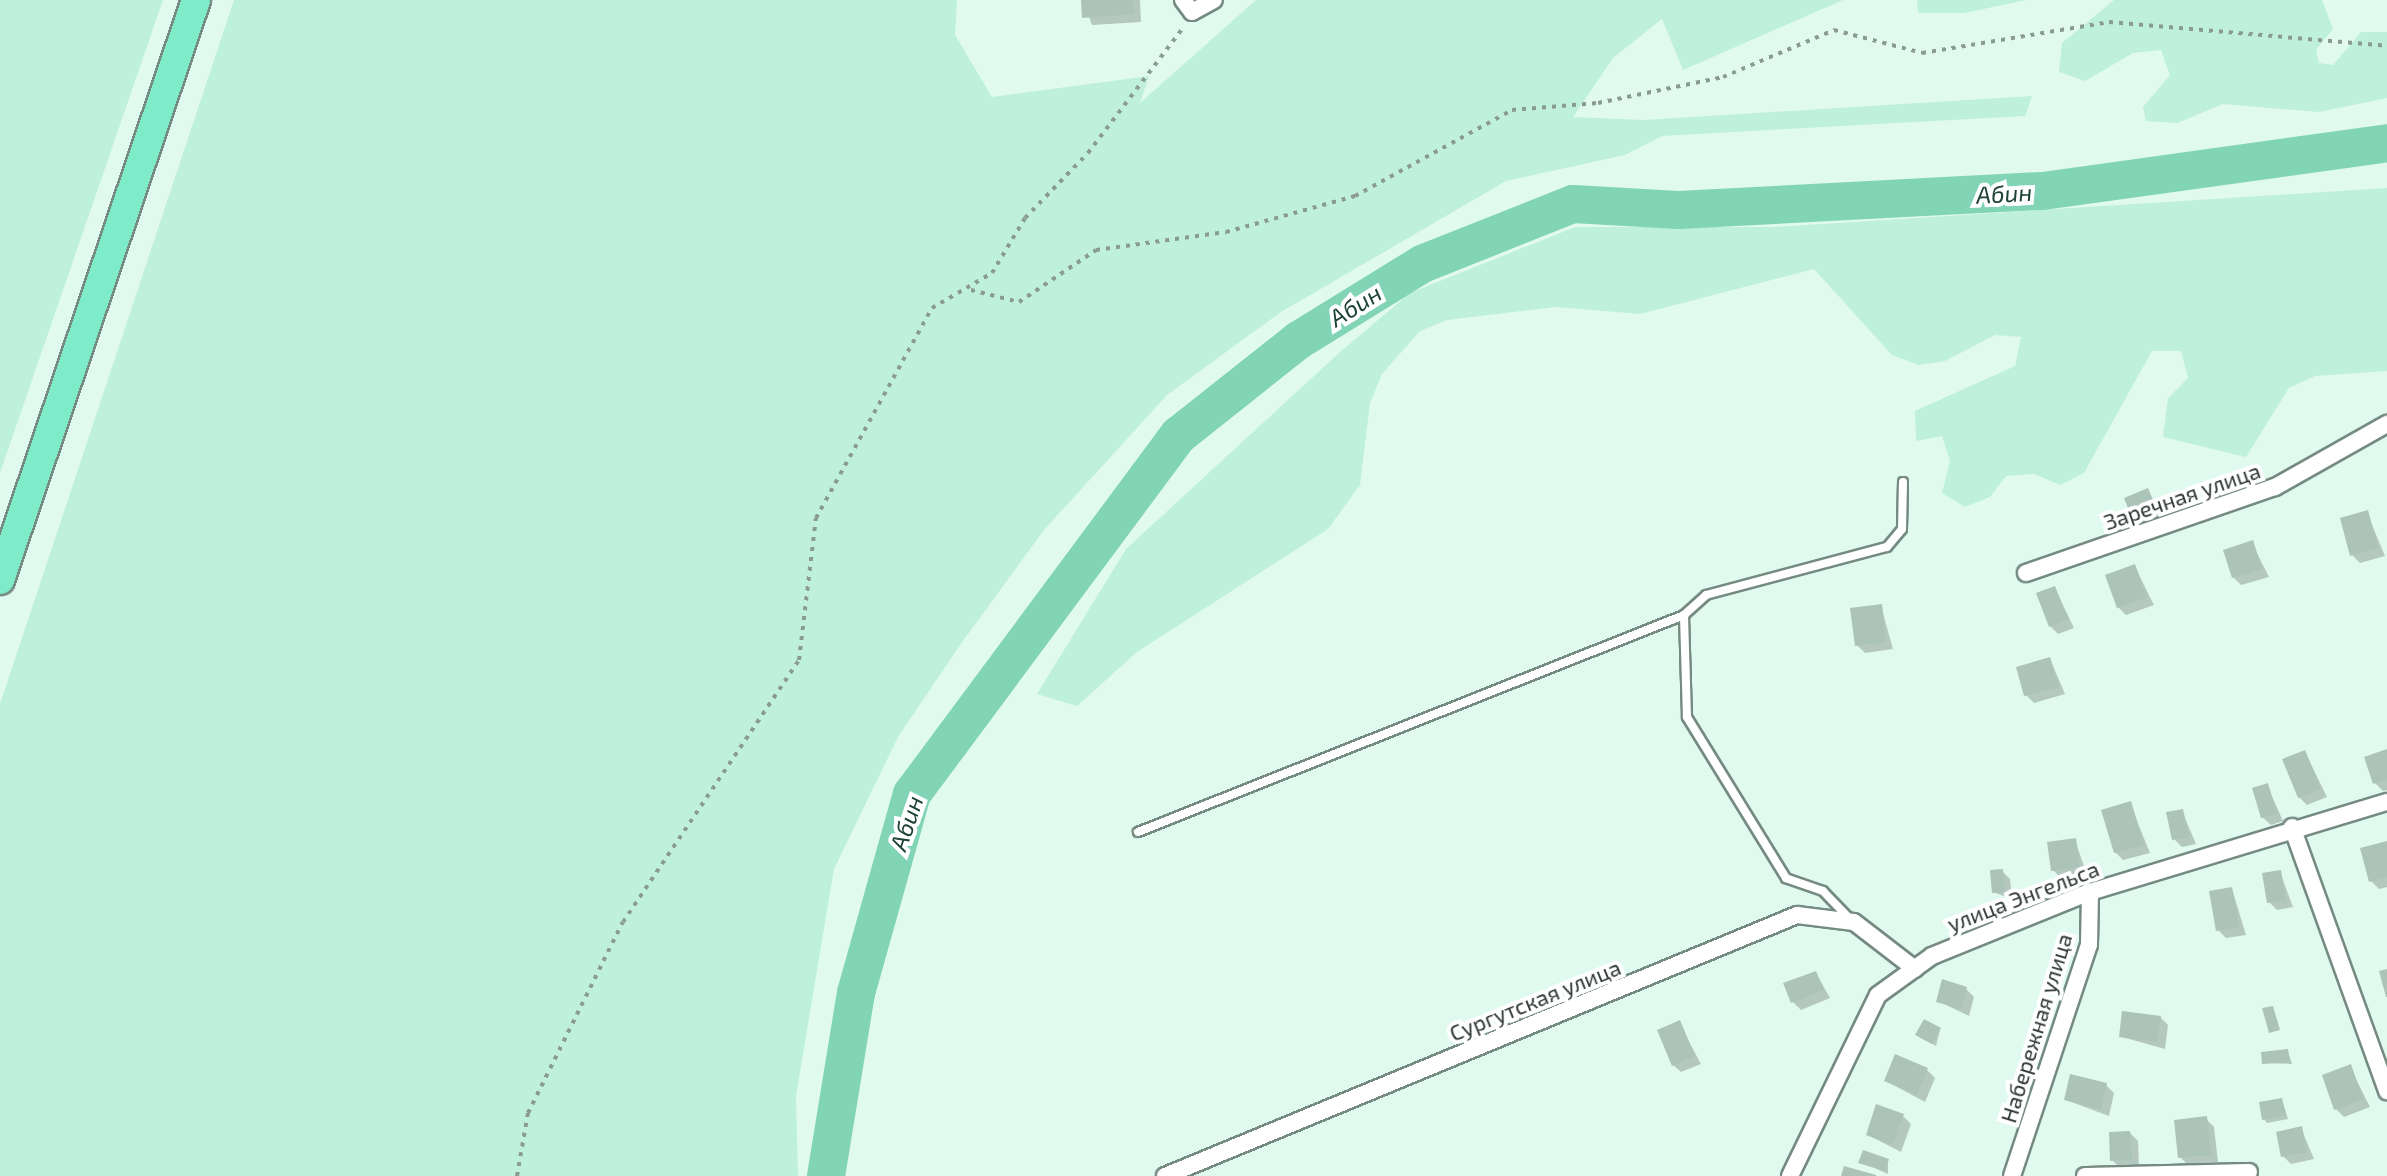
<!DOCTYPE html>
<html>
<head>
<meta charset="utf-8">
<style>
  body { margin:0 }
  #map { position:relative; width:2387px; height:1176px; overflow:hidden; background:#e1faef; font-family:"Exo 2",sans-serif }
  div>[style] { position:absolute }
  .green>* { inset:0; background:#bef0dc }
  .shadow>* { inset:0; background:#0003 }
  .river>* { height:38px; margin:-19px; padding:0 19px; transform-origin:19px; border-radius:19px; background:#82d4b6 }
  .building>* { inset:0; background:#abc3b9 }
  .path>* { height:4px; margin-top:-2px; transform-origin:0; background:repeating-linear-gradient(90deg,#8a9b93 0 4px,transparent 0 10px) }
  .roads { filter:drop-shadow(2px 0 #758b82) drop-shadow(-2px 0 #758b82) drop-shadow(0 2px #758b82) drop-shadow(0 -2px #758b82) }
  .service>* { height:8px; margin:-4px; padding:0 4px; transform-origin:4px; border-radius:4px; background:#fff }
  .minor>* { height:16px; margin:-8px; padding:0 8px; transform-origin:8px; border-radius:8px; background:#fff }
  .trunk>* { height:28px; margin:-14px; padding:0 14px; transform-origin:14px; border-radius:14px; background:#7eecc8 }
  span { translate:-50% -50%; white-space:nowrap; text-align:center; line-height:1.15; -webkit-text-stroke:8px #fff; paint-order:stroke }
  .street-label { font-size:22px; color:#2c3531 }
  .water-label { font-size:24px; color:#1e4336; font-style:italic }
</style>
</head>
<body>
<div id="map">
  <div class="green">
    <div style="clip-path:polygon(0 0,163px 0,0 473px)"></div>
    <div style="clip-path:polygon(234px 0,957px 0,955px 35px,992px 97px,1149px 76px,1140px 103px,1256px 0,1843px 0,1683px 70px,1662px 19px,1613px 58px,1573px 117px,1644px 120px,2032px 96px,2025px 116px,1662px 136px,1625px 155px,1506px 181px,1281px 312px,1167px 395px,1044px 530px,960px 645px,898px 737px,834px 869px,796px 1096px,798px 1176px,0 1176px,0 704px)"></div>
    <div style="clip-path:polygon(1917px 0,2027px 0,1964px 13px,1918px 13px)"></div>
    <div style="clip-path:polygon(2114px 0,2322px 0,2333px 29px,2316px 50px,2319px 63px,2333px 65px,2361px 32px,2387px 32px,2387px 98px,2319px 112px,2223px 104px,2177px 123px,2146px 121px,2143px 107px,2170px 75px,2161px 50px,2133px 53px,2085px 81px,2059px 72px,2062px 43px)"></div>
    <div style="clip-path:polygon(2387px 188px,2387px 371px,2315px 376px,2289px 388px,2246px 457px,2163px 437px,2168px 398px,2188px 378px,2181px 351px,2152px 351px,2084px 473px,2060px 485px,2034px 474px,2006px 476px,1990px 497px,1965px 507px,1942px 493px,1950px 461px,1942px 436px,1916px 441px,1915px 411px,2015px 366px,2021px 337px,1995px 335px,1945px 361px,1919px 365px,1892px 355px,1814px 269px,1640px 314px,1556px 307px,1447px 320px,1420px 331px,1382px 374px,1370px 403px,1360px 485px,1328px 529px,1137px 652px,1077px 706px,1037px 694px,1126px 549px,1340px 352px,1410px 293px,1575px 227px,1774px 227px)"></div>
  </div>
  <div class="shadow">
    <div style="clip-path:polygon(1083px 0,1140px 0,1141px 22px,1092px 25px)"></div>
    <div style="clip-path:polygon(2148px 490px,2164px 521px,2143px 529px,2135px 521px)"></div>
    <div style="clip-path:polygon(2367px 513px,2385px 556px,2360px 563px,2352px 555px)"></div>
    <div style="clip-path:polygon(2252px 543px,2269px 577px,2241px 585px,2233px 577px)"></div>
    <div style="clip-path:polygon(2135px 567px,2154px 605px,2126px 615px,2118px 607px)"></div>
    <div style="clip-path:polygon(2055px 588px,2074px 628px,2058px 634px,2050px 626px)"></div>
    <div style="clip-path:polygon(1881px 606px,1893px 649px,1865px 653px,1857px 645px)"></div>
    <div style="clip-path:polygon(2050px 659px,2065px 694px,2034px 703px,2026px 695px)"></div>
    <div style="clip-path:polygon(2305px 752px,2327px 797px,2307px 805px,2299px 797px)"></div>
    <div style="clip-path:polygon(2387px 752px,2387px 790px,2383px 791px,2375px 783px)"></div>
    <div style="clip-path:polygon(2267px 785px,2283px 821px,2271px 825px,2262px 817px)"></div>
    <div style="clip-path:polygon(2130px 804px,2150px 853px,2123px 860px,2115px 852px)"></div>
    <div style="clip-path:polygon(2182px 811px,2196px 844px,2182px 847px,2174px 839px)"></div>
    <div style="clip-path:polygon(2075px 840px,2087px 875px,2061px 878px,2053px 870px)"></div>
    <div style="clip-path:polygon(2387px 843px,2387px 887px,2379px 889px,2371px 881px)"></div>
    <div style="clip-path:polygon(2002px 871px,2010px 879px,2012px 899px,1993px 892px)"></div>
    <div style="clip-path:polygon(2280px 872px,2293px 907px,2277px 910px,2269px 902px)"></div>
    <div style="clip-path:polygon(2232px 889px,2246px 935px,2226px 938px,2218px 930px)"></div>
    <div style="clip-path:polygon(1816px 973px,1830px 998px,1801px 1010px,1793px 1002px)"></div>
    <div style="clip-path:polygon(1966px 989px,1974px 997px,1969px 1016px,1938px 1001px)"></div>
    <div style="clip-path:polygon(2160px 1017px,2168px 1025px,2165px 1049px,2122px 1037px)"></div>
    <div style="clip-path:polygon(1679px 1023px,1701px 1064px,1681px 1072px,1673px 1065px)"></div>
    <div style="clip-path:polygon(1940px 1030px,1936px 1046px,1921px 1038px)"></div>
    <div style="clip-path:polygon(2288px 1052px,2292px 1064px,2264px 1063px)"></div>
    <div style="clip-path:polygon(2350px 1067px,2370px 1107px,2344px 1117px,2336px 1109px)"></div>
    <div style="clip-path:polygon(1927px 1070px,1935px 1078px,1925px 1102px,1886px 1081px)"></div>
    <div style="clip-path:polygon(2106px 1085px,2114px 1093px,2109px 1116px,2066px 1100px)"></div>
    <div style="clip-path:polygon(2282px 1100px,2288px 1119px,2267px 1123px,2264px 1119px)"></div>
    <div style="clip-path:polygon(1903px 1116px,1911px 1124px,1901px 1152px,1868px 1135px)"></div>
    <div style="clip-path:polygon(2206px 1119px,2214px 1127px,2218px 1162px,2188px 1165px,2180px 1157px)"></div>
    <div style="clip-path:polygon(2301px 1128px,2314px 1159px,2291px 1164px,2283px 1156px)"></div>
    <div style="clip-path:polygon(2130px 1133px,2138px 1141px,2139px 1167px,2120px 1168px,2112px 1160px)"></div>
    <div style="clip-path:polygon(1888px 1160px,1888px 1174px,1861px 1162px)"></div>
  </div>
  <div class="river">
    <div style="left:826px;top:1176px;width:185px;rotate:-80.7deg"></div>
    <div style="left:856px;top:993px;width:207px;rotate:-74.3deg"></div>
    <div style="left:912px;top:794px;width:447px;rotate:-53.4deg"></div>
    <div style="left:1179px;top:435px;width:153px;rotate:-38.4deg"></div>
    <div style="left:1299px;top:340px;width:145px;rotate:-31.7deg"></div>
    <div style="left:1422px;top:264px;width:162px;rotate:-21.7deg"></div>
    <div style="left:1573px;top:204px;width:105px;rotate:3.3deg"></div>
    <div style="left:1678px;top:210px;width:365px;rotate:-3deg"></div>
    <div style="left:2043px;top:191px;width:347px;rotate:-7.9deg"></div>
  </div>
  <div class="building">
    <div style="clip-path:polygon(1081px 0,1133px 0,1134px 14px,1082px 18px)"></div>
    <div style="clip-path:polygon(2148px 488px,2158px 512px,2134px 523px,2124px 498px)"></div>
    <div style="clip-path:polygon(2368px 510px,2378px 548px,2350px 556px,2340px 518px)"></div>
    <div style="clip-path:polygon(2253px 540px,2262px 569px,2232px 578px,2223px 550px)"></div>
    <div style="clip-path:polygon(2135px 564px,2147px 597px,2117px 608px,2105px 575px)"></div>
    <div style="clip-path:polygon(2055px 586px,2068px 620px,2049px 627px,2036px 593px)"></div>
    <div style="clip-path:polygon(1882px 604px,1886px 642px,1855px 646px,1850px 608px)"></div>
    <div style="clip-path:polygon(2050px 657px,2059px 687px,2024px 696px,2016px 667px)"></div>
    <div style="clip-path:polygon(2387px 749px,2387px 779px,2373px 784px,2364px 757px)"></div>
    <div style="clip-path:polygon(2305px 750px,2321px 789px,2298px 798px,2282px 759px)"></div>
    <div style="clip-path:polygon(2268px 783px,2277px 814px,2261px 818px,2252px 788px)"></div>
    <div style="clip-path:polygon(2131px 801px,2144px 845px,2114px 853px,2101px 810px)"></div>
    <div style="clip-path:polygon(2183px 809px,2189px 837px,2172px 840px,2166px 812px)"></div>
    <div style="clip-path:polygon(2076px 838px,2080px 867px,2051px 871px,2047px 842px)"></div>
    <div style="clip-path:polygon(2387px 841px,2387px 877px,2369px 882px,2360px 848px)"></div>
    <div style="clip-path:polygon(2003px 869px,2005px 892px,1992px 893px,1990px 870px)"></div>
    <div style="clip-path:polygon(2281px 870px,2286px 900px,2267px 903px,2262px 873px)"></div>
    <div style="clip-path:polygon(2232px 887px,2239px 927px,2216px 931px,2209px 891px)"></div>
    <div style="clip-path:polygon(2387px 969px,2387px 997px,2386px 997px,2379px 971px)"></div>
    <div style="clip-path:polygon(1816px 971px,1824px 990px,1791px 1003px,1783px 983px)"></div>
    <div style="clip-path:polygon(1942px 979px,1967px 987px,1961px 1009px,1936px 1002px)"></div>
    <div style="clip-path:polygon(2273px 1006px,2280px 1030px,2269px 1033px,2262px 1008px)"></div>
    <div style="clip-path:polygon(2122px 1011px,2161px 1016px,2157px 1042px,2119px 1037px)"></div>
    <div style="clip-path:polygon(1924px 1019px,1941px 1028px,1932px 1044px,1915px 1035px)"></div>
    <div style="clip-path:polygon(1680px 1020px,1695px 1056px,1672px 1066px,1657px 1030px)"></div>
    <div style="clip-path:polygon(2288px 1049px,2290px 1062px,2262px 1064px,2261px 1052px)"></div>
    <div style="clip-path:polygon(1895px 1054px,1928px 1068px,1917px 1095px,1884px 1081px)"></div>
    <div style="clip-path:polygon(2351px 1064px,2363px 1099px,2334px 1110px,2322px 1075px)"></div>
    <div style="clip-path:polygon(2070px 1074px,2107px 1083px,2101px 1109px,2064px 1100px)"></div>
    <div style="clip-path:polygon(2282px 1098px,2286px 1115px,2262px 1120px,2259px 1102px)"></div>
    <div style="clip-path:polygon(1876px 1104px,1904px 1114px,1893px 1145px,1866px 1135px)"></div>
    <div style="clip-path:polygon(2207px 1116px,2211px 1155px,2178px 1158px,2174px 1120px)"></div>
    <div style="clip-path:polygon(2302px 1126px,2307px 1152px,2281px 1157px,2276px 1132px)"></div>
    <div style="clip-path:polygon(2130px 1131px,2132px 1160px,2110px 1161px,2109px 1132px)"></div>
    <div style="clip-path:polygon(1863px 1150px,1889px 1159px,1885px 1171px,1858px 1163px)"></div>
    <div style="clip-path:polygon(1844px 1166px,1876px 1175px,1876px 1176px,1841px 1176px)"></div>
  </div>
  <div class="path">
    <div style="left:971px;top:290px;width:49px;rotate:14deg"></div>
    <div style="left:1019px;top:302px;width:93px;rotate:-34deg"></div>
    <div style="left:1096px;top:250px;width:131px;rotate:-7.9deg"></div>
    <div style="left:1226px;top:232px;width:134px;rotate:-15.6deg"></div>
    <div style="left:1355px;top:196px;width:179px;rotate:-28.7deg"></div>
    <div style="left:1512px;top:110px;width:86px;rotate:-4.7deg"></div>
    <div style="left:1598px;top:103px;width:128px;rotate:-11.7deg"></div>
    <div style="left:1723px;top:77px;width:121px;rotate:-22.9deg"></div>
    <div style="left:1834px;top:30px;width:91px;rotate:14.6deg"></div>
    <div style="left:1922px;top:53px;width:190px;rotate:-9.4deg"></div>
    <div style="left:2109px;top:22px;width:279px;rotate:4.9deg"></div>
    <div style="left:517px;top:1176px;width:64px;rotate:-80.1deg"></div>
    <div style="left:528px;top:1113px;width:213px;rotate:-63.6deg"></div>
    <div style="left:623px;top:922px;width:316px;rotate:-56.1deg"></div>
    <div style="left:799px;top:660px;width:143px;rotate:-83.2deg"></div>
    <div style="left:816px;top:518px;width:240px;rotate:-61.1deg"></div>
    <div style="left:932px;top:308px;width:69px;rotate:-30.3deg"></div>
    <div style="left:992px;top:273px;width:64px;rotate:-59deg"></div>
    <div style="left:1025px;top:218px;width:91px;rotate:-45.9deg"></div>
    <div style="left:1088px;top:153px;width:157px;rotate:-52.8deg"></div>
  </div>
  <div class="roads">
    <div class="service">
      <div style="left:1138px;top:832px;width:588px;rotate:-21.67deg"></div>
      <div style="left:1850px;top:919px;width:39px;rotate:-134deg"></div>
      <div style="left:1823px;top:891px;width:39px;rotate:-161deg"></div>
      <div style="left:1786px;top:878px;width:189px;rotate:-121.6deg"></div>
      <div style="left:1687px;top:717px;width:102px;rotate:-91.7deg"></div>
      <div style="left:1684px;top:615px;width:30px;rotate:-42deg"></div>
      <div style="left:1706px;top:595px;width:187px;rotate:-14.9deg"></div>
      <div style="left:1887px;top:547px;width:23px;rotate:-50deg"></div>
      <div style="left:1902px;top:529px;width:47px;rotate:-88.8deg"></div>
    </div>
    <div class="minor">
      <div style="left:1183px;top:0;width:15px;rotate:53deg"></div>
      <div style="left:1192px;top:12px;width:25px;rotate:-29deg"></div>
      <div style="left:2026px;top:573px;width:263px;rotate:-19.1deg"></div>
      <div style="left:2275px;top:487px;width:129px;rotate:-29.4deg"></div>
      <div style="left:2292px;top:827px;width:281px;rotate:70.2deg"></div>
      <div style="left:1165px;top:1176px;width:684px;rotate:-22.44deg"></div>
      <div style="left:1797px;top:915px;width:57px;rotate:7deg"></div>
      <div style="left:1854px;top:922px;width:77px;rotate:37.6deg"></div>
      <div style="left:1790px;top:1176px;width:201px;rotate:-64.1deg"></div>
      <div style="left:1878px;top:995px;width:67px;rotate:-35.8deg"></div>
      <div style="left:1932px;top:956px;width:170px;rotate:-22.1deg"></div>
      <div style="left:2090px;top:892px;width:310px;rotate:-16.9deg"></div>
      <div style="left:2012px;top:1176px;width:243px;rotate:-71.6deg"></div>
      <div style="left:2089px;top:945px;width:53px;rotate:-88.9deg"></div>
      <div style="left:2085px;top:1176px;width:164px;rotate:-1.4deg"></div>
    </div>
    <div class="trunk">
      <div style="left:0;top:580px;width:612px;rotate:-71.33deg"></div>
    </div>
  </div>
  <div class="street-label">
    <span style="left:2182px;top:496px;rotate:-19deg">Заречная улица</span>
    <span style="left:2023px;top:896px;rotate:-21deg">улица Энгельса</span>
    <span style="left:1535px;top:1000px;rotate:-22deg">Сургутская улица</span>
    <span style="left:2036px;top:1028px;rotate:-73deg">Набережная улица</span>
  </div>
  <div class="water-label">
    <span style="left:2004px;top:193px;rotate:-3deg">Абин</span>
    <span style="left:1355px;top:305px;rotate:-32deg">Абин</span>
    <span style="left:906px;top:823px;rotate:-71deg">Абин</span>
  </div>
</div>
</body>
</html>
